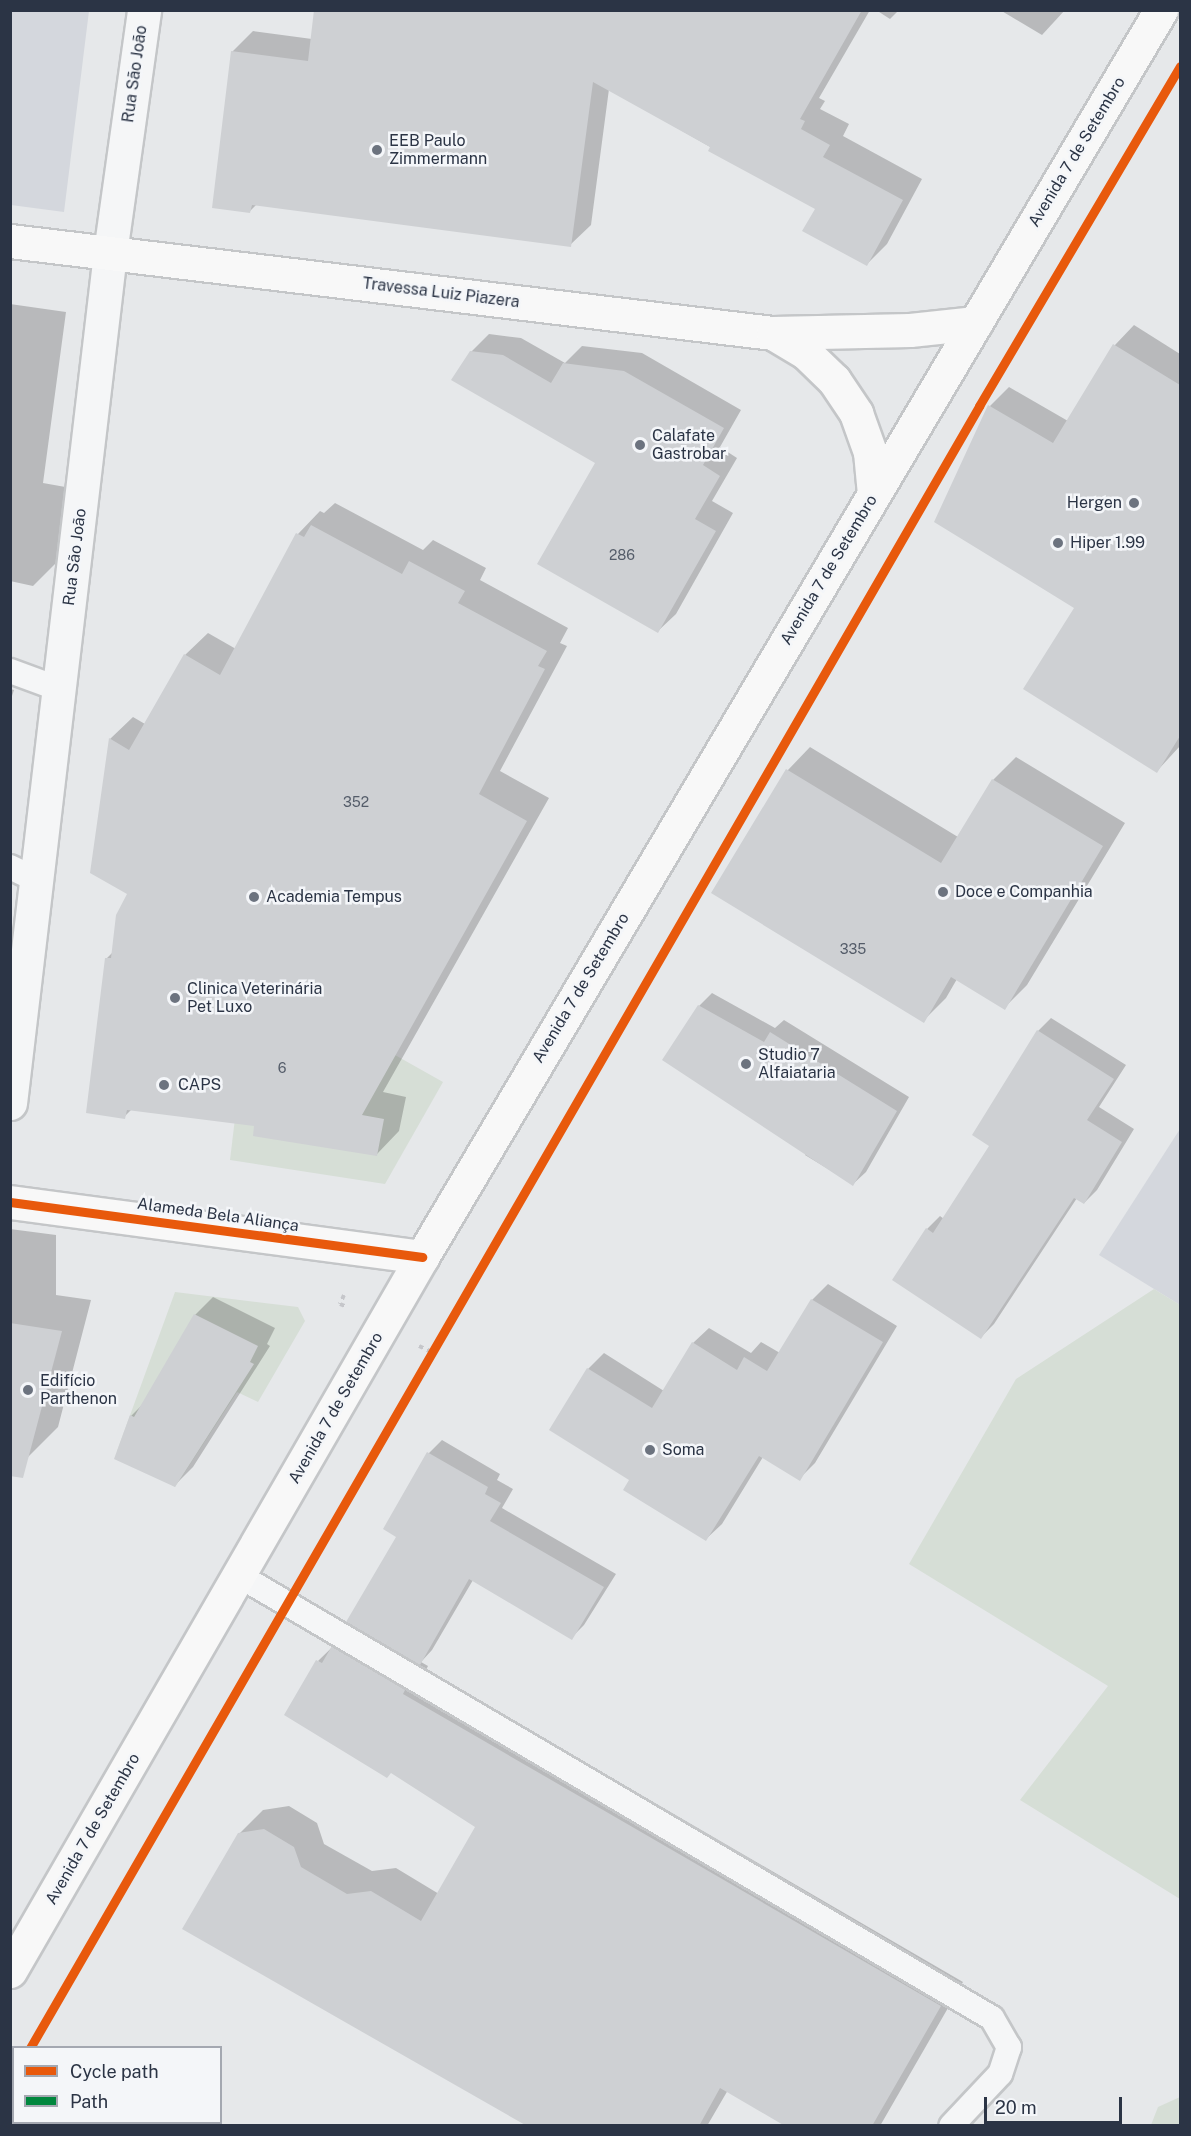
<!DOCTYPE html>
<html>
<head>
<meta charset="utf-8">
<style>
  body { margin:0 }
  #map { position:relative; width:1191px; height:2136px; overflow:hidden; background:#e6e8ea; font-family:"Public Sans",sans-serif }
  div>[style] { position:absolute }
  .built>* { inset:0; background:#d4d7dd }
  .green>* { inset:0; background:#d6ded6 }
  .shadow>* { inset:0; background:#0003 }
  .building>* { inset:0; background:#ced0d3 }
  .path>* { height:4px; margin-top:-2px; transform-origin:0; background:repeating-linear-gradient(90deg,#c5c6ca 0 4.5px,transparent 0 9px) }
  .roads { filter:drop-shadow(2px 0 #c4c6c8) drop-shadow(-2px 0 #c4c6c8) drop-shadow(0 2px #c4c6c8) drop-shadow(0 -2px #c4c6c8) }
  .lane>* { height:24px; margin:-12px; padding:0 12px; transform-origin:12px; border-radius:12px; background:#f5f6f7 }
  .street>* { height:33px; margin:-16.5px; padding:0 16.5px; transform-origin:16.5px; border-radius:16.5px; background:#f5f6f7 }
  .secondary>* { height:33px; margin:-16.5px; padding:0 16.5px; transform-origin:16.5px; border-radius:16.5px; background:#f8f8f8 }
  .quiet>* { height:8px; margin-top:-4px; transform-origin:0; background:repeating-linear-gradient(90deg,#00873e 0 15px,transparent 0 23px) }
  .cycleway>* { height:9px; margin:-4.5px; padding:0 4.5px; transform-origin:4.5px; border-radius:4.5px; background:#e8590c }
  .dots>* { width:16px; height:16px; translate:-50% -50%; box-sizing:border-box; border:3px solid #f4f6f9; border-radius:50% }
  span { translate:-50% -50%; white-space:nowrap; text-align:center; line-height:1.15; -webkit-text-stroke:5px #f4f6f9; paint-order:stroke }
  .number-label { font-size:14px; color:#545c69 }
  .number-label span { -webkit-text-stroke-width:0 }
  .street-label { font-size:16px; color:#2b3445 }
  .poi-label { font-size:16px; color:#2b3445 }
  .left { translate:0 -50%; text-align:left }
  .right { translate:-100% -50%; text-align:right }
  .frame { position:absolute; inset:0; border:12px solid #2b3445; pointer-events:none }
  .legend { position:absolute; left:12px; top:2046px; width:210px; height:78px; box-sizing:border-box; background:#f4f6f9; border:2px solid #a4a8b1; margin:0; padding:8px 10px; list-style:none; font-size:18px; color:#2b3445 }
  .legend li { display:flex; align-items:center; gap:12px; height:30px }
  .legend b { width:30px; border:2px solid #a4a8b1 }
  .scale { position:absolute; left:984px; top:2097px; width:138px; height:27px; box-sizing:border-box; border:3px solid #2b3445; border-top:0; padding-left:8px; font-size:18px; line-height:21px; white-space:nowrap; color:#2b3445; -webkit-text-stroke:4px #f4f6f9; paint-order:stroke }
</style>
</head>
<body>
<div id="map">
  <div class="built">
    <div style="clip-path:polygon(11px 10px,89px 11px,64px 212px,11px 205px)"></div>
    <div style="clip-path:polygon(1180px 1129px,1180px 1305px,1099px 1255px)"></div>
  </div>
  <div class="green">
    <div style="clip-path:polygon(395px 1055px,443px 1082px,385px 1184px,230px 1160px,242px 1060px)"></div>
    <div style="clip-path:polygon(1154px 1289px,1180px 1305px,1180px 1899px,1020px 1800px,1108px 1686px,909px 1564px,1016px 1379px)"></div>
    <div style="clip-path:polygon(175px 1292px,298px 1307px,305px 1321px,258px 1402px,237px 1392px,175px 1487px,117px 1451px)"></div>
    <div style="clip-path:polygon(1180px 2097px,1180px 2125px,1151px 2125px,1158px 2107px)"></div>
  </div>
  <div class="shadow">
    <div style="clip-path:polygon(316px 10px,870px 10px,819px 98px,825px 101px,820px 109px,849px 124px,843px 136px,922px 179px,887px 244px,866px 265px,817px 208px,609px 89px,591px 225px,570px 245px,257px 204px,250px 211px,232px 52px,253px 31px,312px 39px)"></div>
    <div style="clip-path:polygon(876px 10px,899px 10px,890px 19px)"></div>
    <div style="clip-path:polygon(1000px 10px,1065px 10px,1042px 35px)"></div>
    <div style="clip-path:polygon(10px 304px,66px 312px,43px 483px,71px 488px,57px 562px,33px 586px,10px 581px)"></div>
    <div style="clip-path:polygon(1134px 325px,1180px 354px,1180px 746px,1157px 771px,1076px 608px,990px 406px,1009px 387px,1068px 421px,1115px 345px)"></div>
    <div style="clip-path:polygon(489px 334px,521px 338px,565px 363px,582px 346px,642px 353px,741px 410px,720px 447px,737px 458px,712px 501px,733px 513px,676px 614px,658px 631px,597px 462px,471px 352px)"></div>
    <div style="clip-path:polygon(335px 503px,423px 550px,433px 540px,486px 568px,480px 580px,568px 628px,560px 643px,567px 646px,500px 771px,549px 798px,383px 1092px,406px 1097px,399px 1131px,377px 1154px,256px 1125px,132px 1109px,124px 1117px,107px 958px,113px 952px,129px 894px,110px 739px,133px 717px,145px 724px,185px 655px,208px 633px,236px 649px,298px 534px,320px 511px,324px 513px)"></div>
    <div style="clip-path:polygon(10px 689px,14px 690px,10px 702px)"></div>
    <div style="clip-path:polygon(810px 747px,958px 837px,993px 780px,1016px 757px,1125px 823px,1027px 985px,1004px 1008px,957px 979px,946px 998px,923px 1021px,713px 893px,788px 770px)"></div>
    <div style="clip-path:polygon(712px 993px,775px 1028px,784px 1020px,909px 1097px,866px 1172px,853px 1184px,805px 1155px,807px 1151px,699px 1006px)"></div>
    <div style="clip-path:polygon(1051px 1018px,1126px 1065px,1099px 1107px,1134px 1129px,1097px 1190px,1084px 1203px,1077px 1198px,994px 1324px,981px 1337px,927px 1229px,940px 1216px,944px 1219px,991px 1145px,1038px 1031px)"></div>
    <div style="clip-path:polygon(10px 1229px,56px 1235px,56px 1295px,91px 1300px,58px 1427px,27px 1458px,10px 1448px)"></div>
    <div style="clip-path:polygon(828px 1284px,897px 1326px,815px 1463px,799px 1479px,763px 1457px,722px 1524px,706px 1539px,631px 1479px,551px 1429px,588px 1369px,604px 1353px,664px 1391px,693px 1343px,709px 1328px,751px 1353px,761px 1342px,780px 1353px,812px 1300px)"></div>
    <div style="clip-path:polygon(213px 1297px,275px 1328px,267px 1344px,270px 1346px,193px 1467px,175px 1485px,131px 1416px,144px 1403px,195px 1315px)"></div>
    <div style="clip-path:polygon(442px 1440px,500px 1474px,497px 1480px,513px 1489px,502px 1508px,616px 1574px,584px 1625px,571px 1638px,473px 1580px,432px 1650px,421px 1662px,428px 1666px,426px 1670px,963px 1982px,880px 2126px,788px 2126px,728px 2090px,707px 2126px,523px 2126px,525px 2122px,239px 1834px,263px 1810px,289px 1806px,317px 1823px,324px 1844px,372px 1871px,396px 1868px,439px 1894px,477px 1827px,318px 1661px,355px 1625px,398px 1536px,429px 1453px)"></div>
  </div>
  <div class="building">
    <div style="clip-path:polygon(314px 10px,862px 10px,800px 119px,805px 121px,801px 129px,830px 145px,823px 157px,903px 200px,867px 266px,802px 231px,815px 209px,708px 151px,710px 147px,593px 82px,571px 247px,252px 205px,250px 213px,212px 208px,231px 51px,308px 61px)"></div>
    <div style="clip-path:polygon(1113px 344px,1180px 385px,1180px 736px,1157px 773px,1023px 689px,1074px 608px,934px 522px,988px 405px,1053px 443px)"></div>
    <div style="clip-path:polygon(470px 351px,503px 355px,551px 383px,563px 363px,624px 371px,724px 428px,703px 465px,720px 476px,695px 519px,716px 531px,658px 633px,537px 564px,595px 463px,451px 380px)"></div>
    <div style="clip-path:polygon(311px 525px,402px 574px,409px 561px,465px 591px,458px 603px,547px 651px,538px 666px,545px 669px,479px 794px,527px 821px,362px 1115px,384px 1119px,377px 1156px,253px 1136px,254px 1126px,127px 1110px,125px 1119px,86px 1113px,105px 958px,111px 958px,116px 915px,127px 894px,90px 873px,109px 738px,129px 750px,184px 654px,220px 675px,296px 533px,304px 537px)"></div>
    <div style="clip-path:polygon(786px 769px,941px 863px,992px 779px,1103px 846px,1005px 1010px,951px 977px,924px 1023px,711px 893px)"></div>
    <div style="clip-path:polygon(698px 1005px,764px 1042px,770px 1032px,897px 1111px,853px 1186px,662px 1060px)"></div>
    <div style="clip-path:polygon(1037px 1030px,1114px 1079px,1087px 1120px,1122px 1142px,1084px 1204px,1074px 1198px,981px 1339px,892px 1280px,926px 1228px,933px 1233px,989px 1146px,972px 1135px)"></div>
    <div style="clip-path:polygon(811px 1299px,883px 1342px,800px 1481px,759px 1456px,706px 1541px,623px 1490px,629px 1480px,549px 1430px,587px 1368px,652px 1408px,692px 1342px,737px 1370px,744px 1357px,767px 1371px)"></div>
    <div style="clip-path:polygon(194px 1314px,258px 1346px,250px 1362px,254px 1364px,175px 1487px,114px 1459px,130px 1415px,134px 1417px)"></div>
    <div style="clip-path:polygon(10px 1323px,62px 1331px,23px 1478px,10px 1476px)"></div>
    <div style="clip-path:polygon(427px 1452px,488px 1487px,485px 1494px,501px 1503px,490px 1521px,604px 1587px,572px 1640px,469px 1579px,420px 1665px,346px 1622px,396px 1537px,383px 1529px)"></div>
    <div style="clip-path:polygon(332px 1646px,405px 1690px,403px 1694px,941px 2006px,872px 2126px,785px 2126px,720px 2088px,699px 2126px,527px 2126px,182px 1929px,238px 1833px,264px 1829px,294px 1847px,301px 1867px,347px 1894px,371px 1891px,421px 1921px,475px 1827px,391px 1773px,387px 1778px,284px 1715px,316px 1660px,322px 1663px)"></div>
  </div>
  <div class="path">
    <div style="left:344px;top:1295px;width:10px;rotate:114deg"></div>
    <div style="left:340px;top:1304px;width:8px;rotate:23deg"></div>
    <div style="left:419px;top:1346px;width:14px;rotate:25deg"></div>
  </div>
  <div class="roads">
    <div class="lane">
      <div style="left:10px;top:671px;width:52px;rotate:20.2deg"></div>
      <div style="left:10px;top:867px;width:30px;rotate:26deg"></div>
      <div style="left:240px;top:1576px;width:872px;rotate:30.45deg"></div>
      <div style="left:992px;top:2018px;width:34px;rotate:60deg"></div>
      <div style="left:1009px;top:2047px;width:28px;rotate:108deg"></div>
      <div style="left:1000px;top:2074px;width:71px;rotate:133.3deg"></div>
    </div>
    <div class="street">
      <div style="left:10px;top:1103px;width:856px;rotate:-83.29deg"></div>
      <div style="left:110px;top:253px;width:245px;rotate:-82deg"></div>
    </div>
    <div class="secondary">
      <div style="left:10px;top:241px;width:769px;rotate:6.88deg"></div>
      <div style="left:773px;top:333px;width:137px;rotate:-1.3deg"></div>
      <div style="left:910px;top:330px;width:66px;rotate:-6.1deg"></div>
      <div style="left:773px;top:333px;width:39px;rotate:31deg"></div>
      <div style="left:806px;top:353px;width:39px;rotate:44deg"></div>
      <div style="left:834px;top:380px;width:40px;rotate:56deg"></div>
      <div style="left:856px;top:413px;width:41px;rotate:70.3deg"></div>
      <div style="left:870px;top:452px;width:42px;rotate:84.6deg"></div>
      <div style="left:10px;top:1202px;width:416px;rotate:7.6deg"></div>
      <div style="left:10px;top:1971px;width:824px;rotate:-60.01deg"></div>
      <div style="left:422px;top:1257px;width:1450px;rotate:-59.35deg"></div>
    </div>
  </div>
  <div class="quiet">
    <div style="left:10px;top:2082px;width:6px;rotate:-51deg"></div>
  </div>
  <div class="cycleway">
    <div style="left:10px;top:1202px;width:416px;rotate:7.6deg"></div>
    <div style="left:30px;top:2048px;width:1897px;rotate:-59.97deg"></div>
    <div style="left:979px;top:406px;width:395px;rotate:-59.4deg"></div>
  </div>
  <div class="dots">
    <div style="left:377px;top:150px;background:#6c737f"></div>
    <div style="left:640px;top:445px;background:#6c737f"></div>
    <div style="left:1134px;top:503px;background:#6c737f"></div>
    <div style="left:1058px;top:543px;background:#6c737f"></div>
    <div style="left:943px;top:892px;background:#6c737f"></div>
    <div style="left:254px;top:897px;background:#6c737f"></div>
    <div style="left:175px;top:998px;background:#6c737f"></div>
    <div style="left:746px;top:1064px;background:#6c737f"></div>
    <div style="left:164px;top:1085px;background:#6c737f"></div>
    <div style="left:28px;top:1390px;background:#6c737f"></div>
    <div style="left:650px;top:1450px;background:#6c737f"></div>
  </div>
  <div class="number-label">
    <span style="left:622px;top:555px">286</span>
    <span style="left:356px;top:802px">352</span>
    <span style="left:853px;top:949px">335</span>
    <span style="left:282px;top:1068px">6</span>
  </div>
  <div class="street-label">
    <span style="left:135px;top:74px;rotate:-82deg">Rua São João</span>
    <span style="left:1077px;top:152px;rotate:-59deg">Avenida 7 de Setembro</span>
    <span style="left:441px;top:293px;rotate:7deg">Travessa Luiz Piazera</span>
    <span style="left:75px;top:557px;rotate:-83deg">Rua São João</span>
    <span style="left:829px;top:570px;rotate:-59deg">Avenida 7 de Setembro</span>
    <span style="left:581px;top:988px;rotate:-59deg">Avenida 7 de Setembro</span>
    <span style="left:218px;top:1215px;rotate:8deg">Alameda Bela Aliança</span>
    <span style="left:336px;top:1408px;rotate:-60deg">Avenida 7 de Setembro</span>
    <span style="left:93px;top:1829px;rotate:-60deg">Avenida 7 de Setembro</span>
  </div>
  <div class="poi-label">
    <span class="left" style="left:389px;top:150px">EEB Paulo<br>Zimmermann</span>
    <span class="left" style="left:652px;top:445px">Calafate<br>Gastrobar</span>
    <span class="right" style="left:1122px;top:503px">Hergen</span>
    <span class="left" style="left:1070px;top:543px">Hiper 1.99</span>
    <span class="left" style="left:955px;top:892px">Doce e Companhia</span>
    <span class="left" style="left:266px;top:897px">Academia Tempus</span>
    <span class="left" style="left:187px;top:998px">Clinica Veterinária<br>Pet Luxo</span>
    <span class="left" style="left:758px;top:1064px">Studio 7<br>Alfaiataria</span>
    <span class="left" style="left:178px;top:1085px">CAPS</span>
    <span class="left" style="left:40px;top:1390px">Edifício<br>Parthenon</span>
    <span class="left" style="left:662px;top:1450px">Soma</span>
  </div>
  <div class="frame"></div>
  <ul class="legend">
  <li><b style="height:8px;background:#e8590c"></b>Cycle path</li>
  <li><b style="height:8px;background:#00873e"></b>Path</li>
  </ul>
  <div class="scale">20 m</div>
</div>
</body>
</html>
